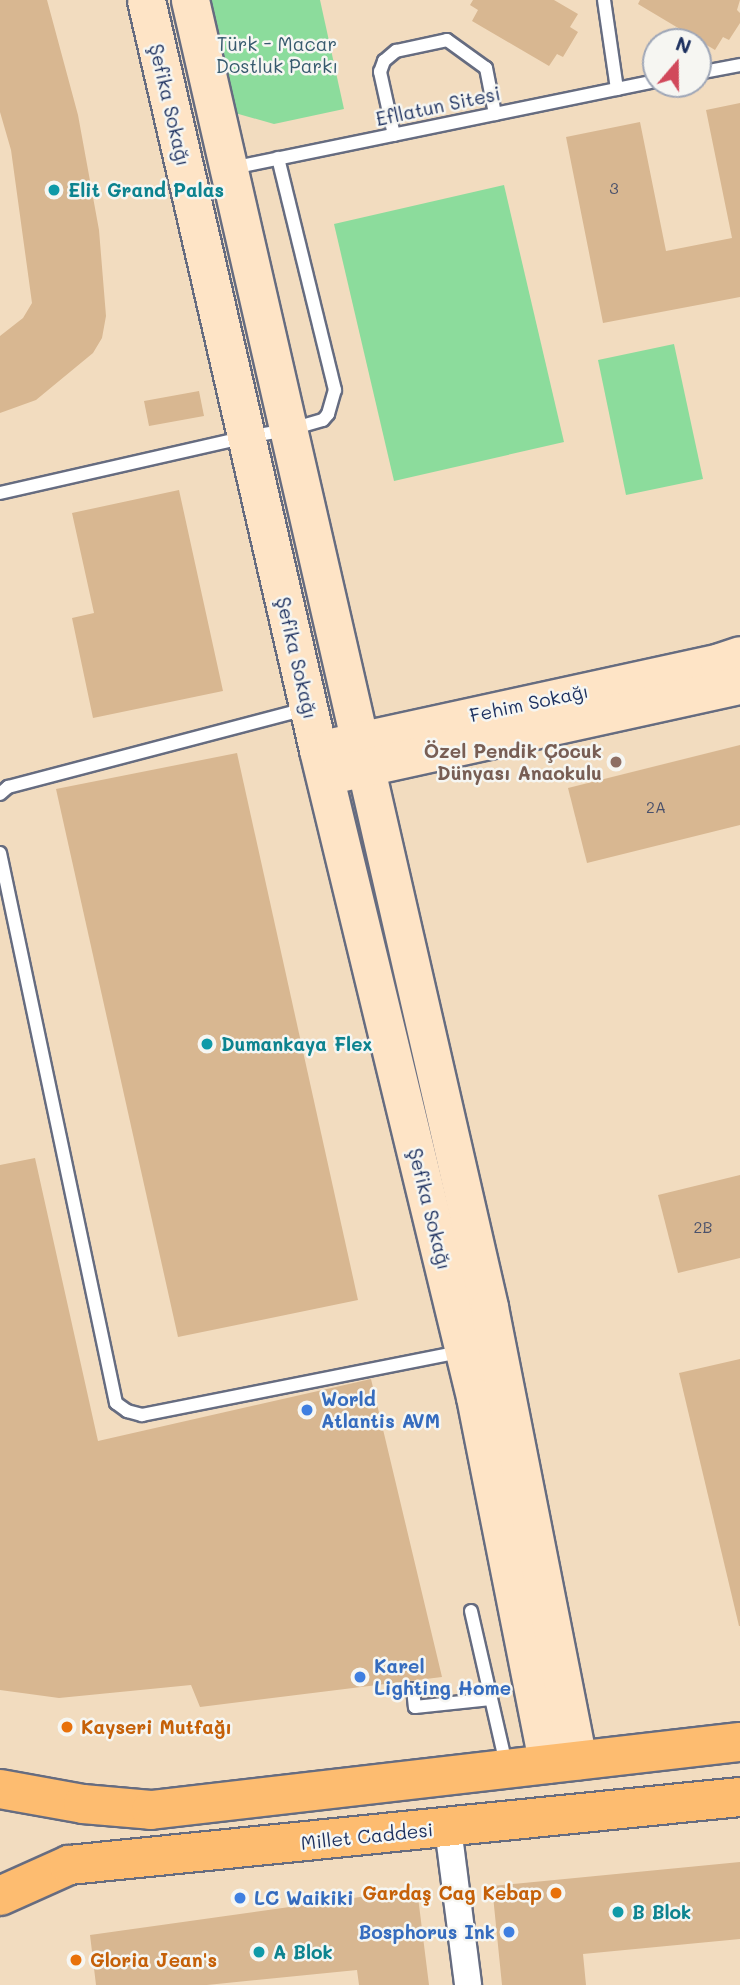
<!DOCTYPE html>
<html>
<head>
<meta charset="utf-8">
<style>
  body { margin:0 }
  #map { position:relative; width:740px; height:1985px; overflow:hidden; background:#f2dcbf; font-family:Mali,sans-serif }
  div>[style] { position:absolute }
  .green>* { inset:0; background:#8cdc9c }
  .building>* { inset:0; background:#d8b791 }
  .roads { filter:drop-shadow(2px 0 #666c80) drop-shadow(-2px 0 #666c80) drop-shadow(0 2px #666c80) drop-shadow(0 -2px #666c80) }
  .lane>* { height:12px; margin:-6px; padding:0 6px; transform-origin:6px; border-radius:6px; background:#fff }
  .street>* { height:26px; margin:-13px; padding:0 13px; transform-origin:13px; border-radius:13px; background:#fff }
  .secondary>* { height:37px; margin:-18.5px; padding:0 18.5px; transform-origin:18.5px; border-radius:18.5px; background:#fee4c6 }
  .primary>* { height:38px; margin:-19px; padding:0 19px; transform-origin:19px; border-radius:19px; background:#fdbc70 }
  .dots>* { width:19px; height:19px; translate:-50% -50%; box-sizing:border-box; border:4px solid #f6f6f2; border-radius:50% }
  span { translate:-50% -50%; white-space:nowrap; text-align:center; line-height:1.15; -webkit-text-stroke:5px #f6f6f2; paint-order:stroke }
  .number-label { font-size:16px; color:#4a516b }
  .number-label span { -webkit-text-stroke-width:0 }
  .park-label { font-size:19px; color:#375a6e }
  .street-label { font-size:19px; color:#1b2f5e }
  .culture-label { font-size:19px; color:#0d838f; font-weight:700 }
  .left { translate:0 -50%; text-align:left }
  .education-label { font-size:19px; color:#785e54; font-weight:700 }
  .right { translate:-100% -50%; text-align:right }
  .shop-label { font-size:19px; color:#366cbe; font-weight:700 }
  .food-label { font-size:19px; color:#c56008; font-weight:700 }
  .north { position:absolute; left:642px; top:28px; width:70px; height:70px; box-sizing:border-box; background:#f6f6f2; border:2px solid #9ea6b7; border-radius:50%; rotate:20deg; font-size:19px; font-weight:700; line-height:28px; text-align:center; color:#1b2f5e }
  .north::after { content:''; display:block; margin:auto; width:24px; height:32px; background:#d1495b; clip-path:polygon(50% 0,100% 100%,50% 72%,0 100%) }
</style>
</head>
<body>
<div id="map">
  <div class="green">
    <div style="clip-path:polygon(208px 0,320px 0,344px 109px,274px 124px,235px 113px)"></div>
    <div style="clip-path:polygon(504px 185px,564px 442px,394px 481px,334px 224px)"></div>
    <div style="clip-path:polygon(674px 344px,703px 479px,626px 495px,598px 360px)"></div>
  </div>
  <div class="building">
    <div style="clip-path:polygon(0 0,47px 0,78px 115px,99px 230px,106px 316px,102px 338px,93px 353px,36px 400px,0 413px,0 336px,23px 318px,32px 303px,11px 150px,0 112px)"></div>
    <div style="clip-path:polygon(473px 0,554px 0,578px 14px,570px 27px,578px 32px,563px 57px,557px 54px,549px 66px,472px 21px,478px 10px,470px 5px)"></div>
    <div style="clip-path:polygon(640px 0,740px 0,737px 10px,740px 13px,740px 23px,729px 40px,723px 37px,715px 50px,638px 4px)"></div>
    <div style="clip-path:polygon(740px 103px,740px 297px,603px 323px,566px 137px,640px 122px,666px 251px,732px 238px,706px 110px)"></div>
    <div style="clip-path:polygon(199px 391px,204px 416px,149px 426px,144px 401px)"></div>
    <div style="clip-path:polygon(179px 490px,223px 691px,93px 718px,72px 618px,94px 613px,72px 513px)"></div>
    <div style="clip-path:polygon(740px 745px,740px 825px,587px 863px,568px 788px)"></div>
    <div style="clip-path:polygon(237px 753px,358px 1300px,178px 1337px,56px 789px)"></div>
    <div style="clip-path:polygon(35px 1158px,98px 1441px,371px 1379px,442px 1677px,200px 1707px,191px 1685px,59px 1698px,0 1690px,0 1165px)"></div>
    <div style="clip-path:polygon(740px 1175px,740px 1258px,678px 1273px,658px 1195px)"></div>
    <div style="clip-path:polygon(740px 1359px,740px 1626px,739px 1626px,679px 1373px)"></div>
    <div style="clip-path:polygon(740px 1862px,740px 1939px,583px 1954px,586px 1985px,502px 1985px,492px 1886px)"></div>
    <div style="clip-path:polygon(417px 1889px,429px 1985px,359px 1985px,357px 1970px,207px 1985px,96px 1985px,90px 1935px)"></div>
  </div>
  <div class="roads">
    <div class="lane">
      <div style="left:604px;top:0;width:90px;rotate:81.7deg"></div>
      <div style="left:698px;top:73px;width:43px;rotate:-10.8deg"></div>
      <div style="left:394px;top:135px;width:65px;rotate:-102.5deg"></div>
      <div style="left:380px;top:72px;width:12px;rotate:-70deg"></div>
      <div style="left:384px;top:61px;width:16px;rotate:-40deg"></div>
      <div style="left:396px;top:51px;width:52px;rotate:-12.2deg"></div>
      <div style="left:447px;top:40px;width:48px;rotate:35.7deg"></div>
      <div style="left:486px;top:68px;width:47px;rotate:78.9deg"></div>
      <div style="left:232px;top:168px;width:433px;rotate:-11.6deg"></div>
      <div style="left:0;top:493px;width:252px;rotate:-12.8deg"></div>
      <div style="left:246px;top:437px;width:43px;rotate:-9.5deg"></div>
      <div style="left:288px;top:430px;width:36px;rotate:-16deg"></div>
      <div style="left:323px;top:420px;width:8px;rotate:-50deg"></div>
      <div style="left:328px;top:414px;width:25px;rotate:-74deg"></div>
      <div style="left:335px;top:390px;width:239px;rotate:-103.8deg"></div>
      <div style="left:0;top:794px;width:11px;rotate:-41deg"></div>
      <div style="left:8px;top:787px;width:307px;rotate:-14.7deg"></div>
      <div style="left:0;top:853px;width:562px;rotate:78.09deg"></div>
      <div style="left:116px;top:1403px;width:14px;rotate:36deg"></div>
      <div style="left:127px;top:1411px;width:16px;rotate:15deg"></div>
      <div style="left:142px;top:1415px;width:325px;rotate:-11.2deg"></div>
      <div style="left:471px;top:1611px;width:157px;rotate:77.1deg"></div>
      <div style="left:413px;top:1689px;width:18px;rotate:84deg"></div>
      <div style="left:415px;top:1707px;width:76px;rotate:-6deg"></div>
    </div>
    <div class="street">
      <div style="left:448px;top:1828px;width:158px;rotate:82.7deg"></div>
    </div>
    <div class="secondary">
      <div style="left:146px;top:0;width:769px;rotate:77.08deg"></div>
      <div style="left:318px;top:750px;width:666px;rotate:76.36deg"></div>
      <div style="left:475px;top:1397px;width:374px;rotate:78.8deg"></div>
      <div style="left:190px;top:0;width:1341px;rotate:77.11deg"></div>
      <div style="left:489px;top:1307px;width:462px;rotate:78.9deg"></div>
      <div style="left:335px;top:746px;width:393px;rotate:-12.3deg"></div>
      <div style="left:719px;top:662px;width:22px;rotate:-18deg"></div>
      <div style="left:339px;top:773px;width:411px;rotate:-12.4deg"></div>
    </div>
    <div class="primary">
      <div style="left:0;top:1789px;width:84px;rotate:10.2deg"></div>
      <div style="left:83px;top:1804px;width:68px;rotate:5deg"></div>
      <div style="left:151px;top:1810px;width:593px;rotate:-6.59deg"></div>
      <div style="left:0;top:1896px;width:76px;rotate:-24.2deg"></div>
      <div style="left:69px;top:1865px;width:674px;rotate:-5.79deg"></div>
    </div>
  </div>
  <div class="dots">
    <div style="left:54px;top:190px;background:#0f9aa8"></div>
    <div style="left:616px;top:762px;background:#8d6e63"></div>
    <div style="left:207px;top:1044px;background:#0f9aa8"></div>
    <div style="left:307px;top:1410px;background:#3f7fe0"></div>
    <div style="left:360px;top:1677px;background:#3f7fe0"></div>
    <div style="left:67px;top:1727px;background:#e8710a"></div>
    <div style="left:556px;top:1893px;background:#e8710a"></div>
    <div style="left:240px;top:1898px;background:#3f7fe0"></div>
    <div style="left:618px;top:1912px;background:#0f9aa8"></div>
    <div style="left:509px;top:1932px;background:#3f7fe0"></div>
    <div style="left:259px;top:1952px;background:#0f9aa8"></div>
    <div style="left:76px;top:1960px;background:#e8710a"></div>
  </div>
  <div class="number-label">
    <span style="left:614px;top:188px">3</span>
    <span style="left:656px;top:807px">2A</span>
    <span style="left:703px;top:1227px">2B</span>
  </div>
  <div class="park-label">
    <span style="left:277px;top:55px">Türk - Macar<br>Dostluk Parkı</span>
  </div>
  <div class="street-label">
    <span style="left:170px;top:105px;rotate:77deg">Şefika Sokağı</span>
    <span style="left:438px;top:106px;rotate:-12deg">Efllatun Sitesi</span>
    <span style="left:297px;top:658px;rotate:77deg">Şefika Sokağı</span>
    <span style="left:529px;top:703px;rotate:-12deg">Fehim Sokağı</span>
    <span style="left:430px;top:1209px;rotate:76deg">Şefika Sokağı</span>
    <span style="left:367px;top:1836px;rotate:-6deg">Millet Caddesi</span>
  </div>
  <div class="culture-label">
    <span class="left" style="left:68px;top:190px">Elit Grand Palas</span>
    <span class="left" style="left:221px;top:1044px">Dumankaya Flex</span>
    <span class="left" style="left:632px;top:1912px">B Blok</span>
    <span class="left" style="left:273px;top:1952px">A Blok</span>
  </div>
  <div class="education-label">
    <span class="right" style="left:602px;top:762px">Özel Pendik Çocuk<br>Dünyası Anaokulu</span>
  </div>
  <div class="shop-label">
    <span class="left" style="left:321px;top:1410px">World<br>Atlantis AVM</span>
    <span class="left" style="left:374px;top:1677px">Karel<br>Lighting Home</span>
    <span class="left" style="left:254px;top:1898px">LC Waikiki</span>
    <span class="right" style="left:495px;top:1932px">Bosphorus Ink</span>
  </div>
  <div class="food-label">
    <span class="left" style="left:81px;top:1727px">Kayseri Mutfağı</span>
    <span class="right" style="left:542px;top:1893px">Gardaş Cag Kebap</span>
    <span class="left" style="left:90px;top:1960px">Gloria Jean's</span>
  </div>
  <div class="north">N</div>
</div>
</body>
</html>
